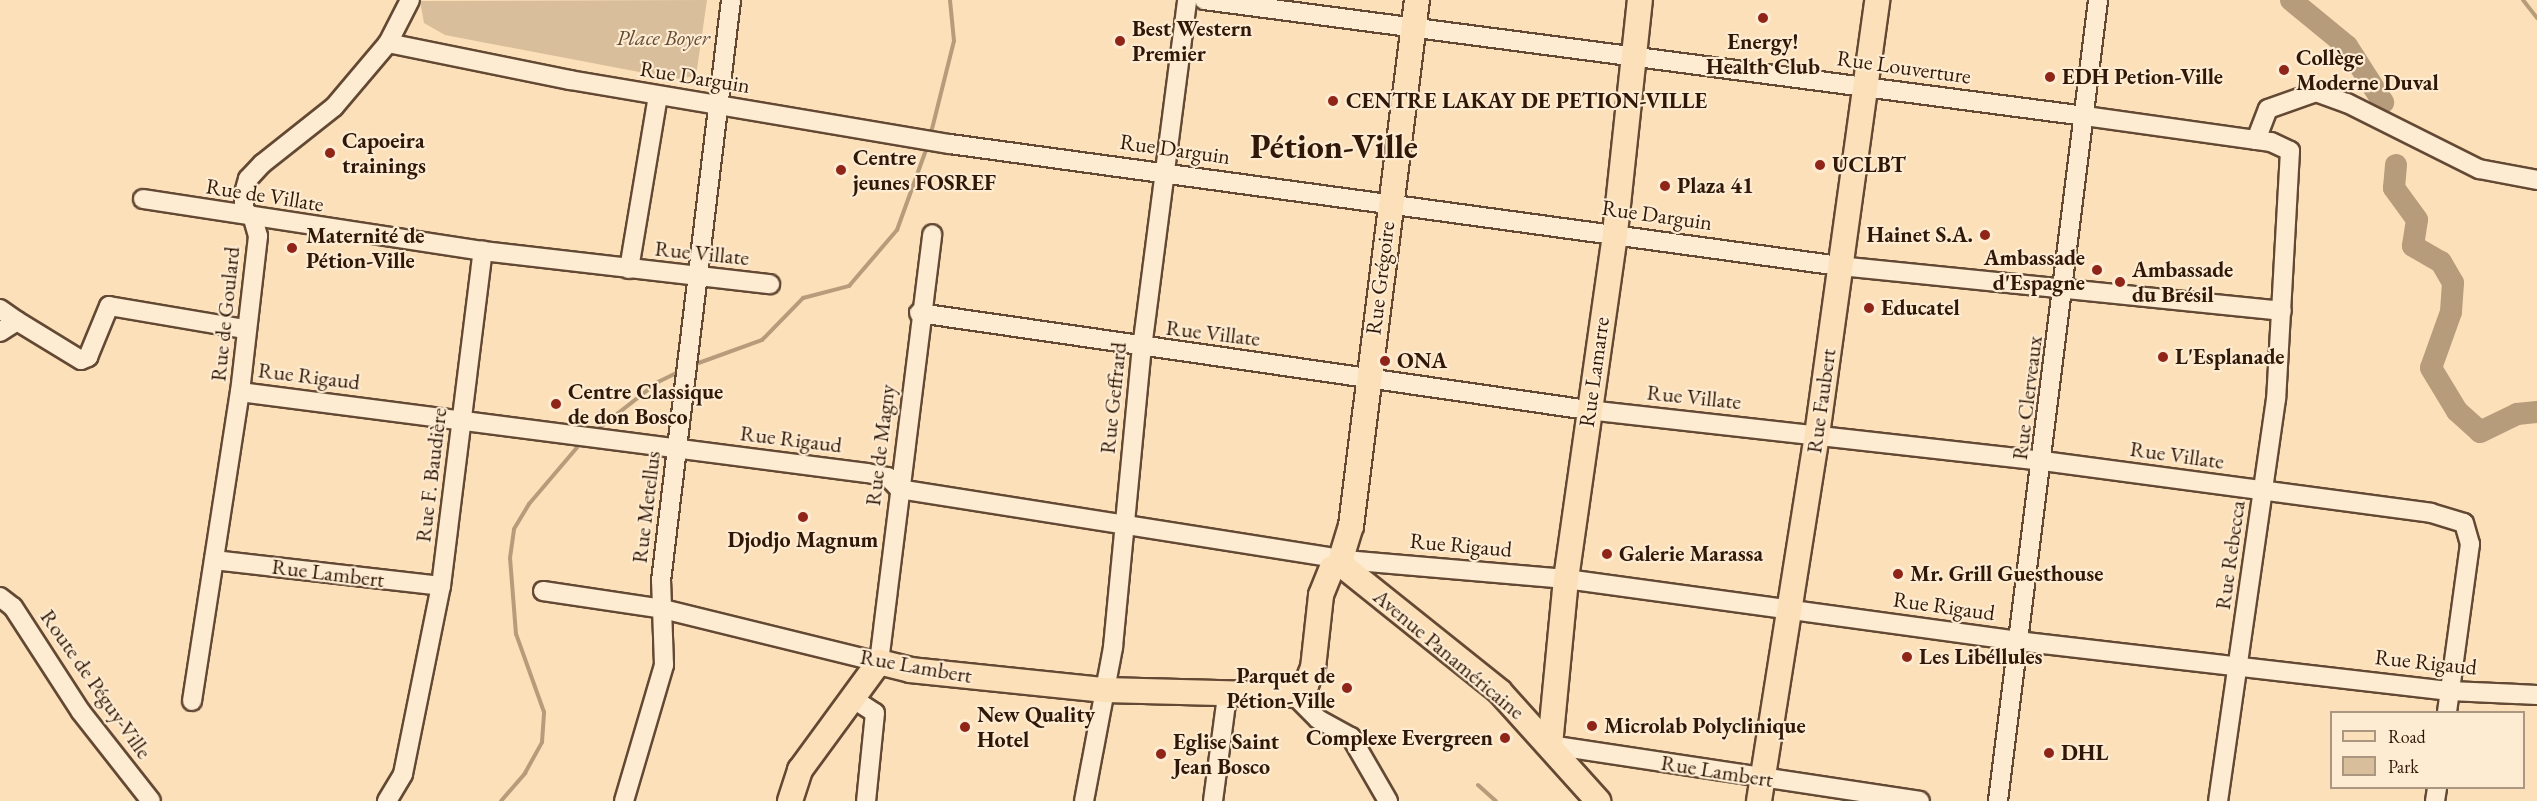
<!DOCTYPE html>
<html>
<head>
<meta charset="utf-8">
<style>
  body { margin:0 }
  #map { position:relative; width:2537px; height:801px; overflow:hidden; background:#fce0b9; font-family:"EB Garamond",serif }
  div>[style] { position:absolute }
  .green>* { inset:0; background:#d9be9b }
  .stream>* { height:4px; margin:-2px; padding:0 2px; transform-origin:2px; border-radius:2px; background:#b79c7c }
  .river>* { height:22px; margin:-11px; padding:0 11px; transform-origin:11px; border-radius:11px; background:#b79c7c }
  .roads { filter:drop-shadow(2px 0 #634934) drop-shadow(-2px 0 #634934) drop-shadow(0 2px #634934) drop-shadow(0 -2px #634934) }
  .minor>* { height:18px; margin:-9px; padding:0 9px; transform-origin:9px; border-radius:9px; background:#fdebd2 }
  .major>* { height:24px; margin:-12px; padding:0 12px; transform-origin:12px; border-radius:12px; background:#fce0b9 }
  .dots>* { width:16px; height:16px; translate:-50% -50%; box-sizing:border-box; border:3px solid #fdebd2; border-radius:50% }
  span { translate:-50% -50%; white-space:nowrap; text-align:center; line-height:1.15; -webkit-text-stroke:4.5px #fdebd2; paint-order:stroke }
  .poi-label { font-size:22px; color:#301707; font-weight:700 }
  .left { translate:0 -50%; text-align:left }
  .right { translate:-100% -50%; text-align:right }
  .park-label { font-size:22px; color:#634933; font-style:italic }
  .street-label { font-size:22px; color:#301707 }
  .town-label { font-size:34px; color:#301707; font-weight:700 }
  .legend { position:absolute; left:2330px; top:711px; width:195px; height:78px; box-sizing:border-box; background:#fdebd2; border:2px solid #ab9681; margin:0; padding:8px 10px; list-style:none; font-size:18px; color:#301707 }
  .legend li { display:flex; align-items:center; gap:12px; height:30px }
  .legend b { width:30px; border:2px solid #ab9681 }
</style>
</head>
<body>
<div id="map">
  <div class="green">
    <div style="clip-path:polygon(707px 0,696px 76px,676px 79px,445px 35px,424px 23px,420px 1px)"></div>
  </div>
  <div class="stream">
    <div style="left:2523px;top:0;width:23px;rotate:52deg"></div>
    <div style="left:930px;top:137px;width:99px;rotate:-76deg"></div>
    <div style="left:954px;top:41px;width:41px;rotate:-95.6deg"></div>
    <div style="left:693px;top:365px;width:73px;rotate:-19.9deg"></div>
    <div style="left:762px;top:340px;width:59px;rotate:-45.7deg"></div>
    <div style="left:803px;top:298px;width:48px;rotate:-14.6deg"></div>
    <div style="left:849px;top:286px;width:74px;rotate:-49.4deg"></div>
    <div style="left:897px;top:230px;width:88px;rotate:-70.1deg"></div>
    <div style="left:594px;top:432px;width:81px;rotate:-38deg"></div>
    <div style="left:658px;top:382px;width:25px;rotate:-26deg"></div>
    <div style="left:1478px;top:785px;width:24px;rotate:42deg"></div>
    <div style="left:501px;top:801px;width:37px;rotate:-49deg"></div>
    <div style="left:525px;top:773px;width:35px;rotate:-61deg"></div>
    <div style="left:542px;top:742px;width:30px;rotate:-86deg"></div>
    <div style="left:544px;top:712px;width:83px;rotate:-109.7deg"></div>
    <div style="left:516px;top:634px;width:76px;rotate:-94.5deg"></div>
    <div style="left:510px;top:558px;width:29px;rotate:-82deg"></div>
    <div style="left:514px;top:529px;width:29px;rotate:-59deg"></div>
    <div style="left:529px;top:504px;width:80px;rotate:-49.6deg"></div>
  </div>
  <div class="river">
    <div style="left:2291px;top:0;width:72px;rotate:39.4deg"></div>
    <div style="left:2347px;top:46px;width:67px;rotate:57.3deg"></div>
    <div style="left:2396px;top:165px;width:23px;rotate:95deg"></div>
    <div style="left:2394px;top:188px;width:39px;rotate:54deg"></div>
    <div style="left:2417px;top:220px;width:26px;rotate:99deg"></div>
    <div style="left:2413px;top:246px;width:32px;rotate:30deg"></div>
    <div style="left:2441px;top:262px;width:24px;rotate:60deg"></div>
    <div style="left:2453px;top:283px;width:29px;rotate:94deg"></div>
    <div style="left:2451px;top:312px;width:59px;rotate:109.7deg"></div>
    <div style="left:2431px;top:368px;width:50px;rotate:58.8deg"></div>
    <div style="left:2457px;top:411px;width:31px;rotate:42deg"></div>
    <div style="left:2480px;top:432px;width:41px;rotate:-25.9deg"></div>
    <div style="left:2517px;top:414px;width:20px;rotate:-6deg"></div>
  </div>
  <div class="roads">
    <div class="minor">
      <div style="left:1204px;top:0;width:889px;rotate:7.5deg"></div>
      <div style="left:2085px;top:116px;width:188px;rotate:8deg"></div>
      <div style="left:2271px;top:142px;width:21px;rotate:25deg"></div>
      <div style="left:2290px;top:151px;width:248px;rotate:93.2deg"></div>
      <div style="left:2276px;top:399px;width:406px;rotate:98.2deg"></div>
      <div style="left:388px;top:43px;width:186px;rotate:11.5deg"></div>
      <div style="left:570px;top:80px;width:385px;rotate:9.6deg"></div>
      <div style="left:950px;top:144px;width:898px;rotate:7.81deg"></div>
      <div style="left:1840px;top:266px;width:444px;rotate:5.8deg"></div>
      <div style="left:2256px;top:140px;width:33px;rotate:-69deg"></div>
      <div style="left:2268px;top:109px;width:51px;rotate:-19.5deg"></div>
      <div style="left:2316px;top:92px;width:33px;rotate:20deg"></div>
      <div style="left:2347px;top:103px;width:148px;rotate:26.6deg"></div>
      <div style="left:2479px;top:169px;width:59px;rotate:10.7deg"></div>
      <div style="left:143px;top:199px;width:344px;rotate:8.7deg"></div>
      <div style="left:483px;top:251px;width:289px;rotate:6.6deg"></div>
      <div style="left:629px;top:269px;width:175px;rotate:-80.5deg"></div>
      <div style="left:0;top:309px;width:21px;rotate:35deg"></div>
      <div style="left:919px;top:313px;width:676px;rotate:8.25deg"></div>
      <div style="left:1588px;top:410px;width:458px;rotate:6.4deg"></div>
      <div style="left:2043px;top:461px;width:391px;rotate:7.6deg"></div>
      <div style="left:2431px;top:513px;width:34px;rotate:17deg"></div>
      <div style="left:2464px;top:523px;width:22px;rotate:74deg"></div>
      <div style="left:2470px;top:544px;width:170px;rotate:97.8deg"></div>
      <div style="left:0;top:332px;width:20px;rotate:-33deg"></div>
      <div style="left:17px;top:321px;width:75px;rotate:31.4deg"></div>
      <div style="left:81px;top:360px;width:8px;rotate:-23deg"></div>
      <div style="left:88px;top:357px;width:55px;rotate:-67.6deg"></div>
      <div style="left:109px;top:306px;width:138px;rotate:9.6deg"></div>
      <div style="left:240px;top:392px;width:632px;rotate:7.36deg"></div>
      <div style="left:867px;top:473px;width:21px;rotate:11deg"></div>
      <div style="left:888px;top:477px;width:16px;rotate:47deg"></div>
      <div style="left:899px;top:489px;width:435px;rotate:9deg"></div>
      <div style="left:214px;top:560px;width:228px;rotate:6.5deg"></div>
      <div style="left:1345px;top:560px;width:222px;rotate:4.9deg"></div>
      <div style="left:1566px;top:579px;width:455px;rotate:7.8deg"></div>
      <div style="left:2017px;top:641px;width:436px;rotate:6.6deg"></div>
      <div style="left:2450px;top:691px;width:87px;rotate:2.6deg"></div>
      <div style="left:543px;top:591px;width:121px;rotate:8.5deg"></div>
      <div style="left:663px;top:609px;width:222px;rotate:13.8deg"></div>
      <div style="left:879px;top:662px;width:431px;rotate:-82.9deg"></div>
      <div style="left:0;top:597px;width:16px;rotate:38deg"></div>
      <div style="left:13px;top:607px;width:125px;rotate:57.1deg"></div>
      <div style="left:81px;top:712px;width:113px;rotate:51.8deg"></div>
      <div style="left:1294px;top:695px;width:34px;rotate:45deg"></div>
      <div style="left:1318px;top:719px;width:38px;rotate:29deg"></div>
      <div style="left:1351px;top:737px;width:74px;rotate:60deg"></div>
      <div style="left:852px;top:698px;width:27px;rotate:33deg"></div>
      <div style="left:875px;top:713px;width:88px;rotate:95.8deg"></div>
      <div style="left:192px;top:701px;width:313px;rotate:-81.2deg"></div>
      <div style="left:240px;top:392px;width:157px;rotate:-83.4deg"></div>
      <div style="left:258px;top:236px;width:19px;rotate:-106deg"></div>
      <div style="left:253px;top:218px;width:12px;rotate:-138deg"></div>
      <div style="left:244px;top:210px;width:17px;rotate:-90deg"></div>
      <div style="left:244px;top:193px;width:15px;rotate:-74deg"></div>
      <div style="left:248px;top:179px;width:21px;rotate:-47deg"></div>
      <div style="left:262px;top:164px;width:92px;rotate:-38.4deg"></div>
      <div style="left:334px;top:107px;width:84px;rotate:-49.8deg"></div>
      <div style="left:388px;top:43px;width:48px;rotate:-62.9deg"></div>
      <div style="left:1550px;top:745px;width:374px;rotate:8.6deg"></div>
      <div style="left:387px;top:801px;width:31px;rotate:-59deg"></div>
      <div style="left:403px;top:774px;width:192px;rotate:-78.6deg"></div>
      <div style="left:441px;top:586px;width:338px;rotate:-82.9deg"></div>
      <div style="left:624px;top:801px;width:142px;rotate:-73.6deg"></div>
      <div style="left:664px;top:665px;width:84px;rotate:-92deg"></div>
      <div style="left:661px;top:581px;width:585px;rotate:-83.13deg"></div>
      <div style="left:1084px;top:801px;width:157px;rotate:-79.3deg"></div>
      <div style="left:1113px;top:647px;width:300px;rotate:-84.5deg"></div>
      <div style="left:1142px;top:348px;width:351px;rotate:-82.6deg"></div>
      <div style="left:1213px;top:801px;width:106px;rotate:-82.4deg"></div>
      <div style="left:1998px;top:801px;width:807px;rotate:-82.88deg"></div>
      <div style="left:2435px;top:801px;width:13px;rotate:-81deg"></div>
    </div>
    <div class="major">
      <div style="left:1342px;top:555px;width:30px;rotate:-73deg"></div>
      <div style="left:1351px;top:526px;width:530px;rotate:-82.85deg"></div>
      <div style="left:1343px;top:566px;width:201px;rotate:38.7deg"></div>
      <div style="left:1500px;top:692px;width:147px;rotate:48deg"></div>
      <div style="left:1550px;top:745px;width:167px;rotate:-84.5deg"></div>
      <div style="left:1566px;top:579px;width:349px;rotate:-81.9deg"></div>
      <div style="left:1615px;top:233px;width:234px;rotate:-83.9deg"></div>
      <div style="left:790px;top:801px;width:33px;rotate:-72deg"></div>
      <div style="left:800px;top:770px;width:134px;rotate:-53.8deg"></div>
      <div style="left:879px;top:662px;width:32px;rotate:14deg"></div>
      <div style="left:910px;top:670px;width:196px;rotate:5.9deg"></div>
      <div style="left:1105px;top:690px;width:189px;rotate:1.5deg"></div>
      <div style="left:1294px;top:695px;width:16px;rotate:-40deg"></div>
      <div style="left:1306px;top:685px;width:18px;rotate:-68deg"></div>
      <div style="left:1313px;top:668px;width:73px;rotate:-83.7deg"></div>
      <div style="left:1321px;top:595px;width:29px;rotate:-68deg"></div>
      <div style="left:1759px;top:801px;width:371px;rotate:-81deg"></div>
      <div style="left:1817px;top:435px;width:439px;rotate:-82.1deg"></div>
    </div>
  </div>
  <div class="dots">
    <div style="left:1763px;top:18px;background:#8f2418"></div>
    <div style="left:1120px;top:41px;background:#8f2418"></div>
    <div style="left:2284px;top:70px;background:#8f2418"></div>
    <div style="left:2050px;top:77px;background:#8f2418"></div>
    <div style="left:1333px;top:101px;background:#8f2418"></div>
    <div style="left:330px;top:153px;background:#8f2418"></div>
    <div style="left:1820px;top:165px;background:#8f2418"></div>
    <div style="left:841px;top:170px;background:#8f2418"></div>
    <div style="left:1665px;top:186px;background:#8f2418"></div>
    <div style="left:1985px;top:235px;background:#8f2418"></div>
    <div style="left:292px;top:248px;background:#8f2418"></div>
    <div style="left:2097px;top:270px;background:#8f2418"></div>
    <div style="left:2120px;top:282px;background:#8f2418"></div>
    <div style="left:1869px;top:308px;background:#8f2418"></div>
    <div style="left:2163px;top:357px;background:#8f2418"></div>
    <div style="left:1385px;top:361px;background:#8f2418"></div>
    <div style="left:556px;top:404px;background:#8f2418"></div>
    <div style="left:803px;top:517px;background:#8f2418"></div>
    <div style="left:1607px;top:554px;background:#8f2418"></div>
    <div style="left:1898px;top:574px;background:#8f2418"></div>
    <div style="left:1907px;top:657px;background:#8f2418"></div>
    <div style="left:1347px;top:688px;background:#8f2418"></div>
    <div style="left:1592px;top:726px;background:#8f2418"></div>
    <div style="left:965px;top:727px;background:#8f2418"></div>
    <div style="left:1505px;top:738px;background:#8f2418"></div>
    <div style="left:2049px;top:753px;background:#8f2418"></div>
    <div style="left:1161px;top:754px;background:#8f2418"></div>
  </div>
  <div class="poi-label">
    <span class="left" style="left:1132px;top:41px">Best Western<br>Premier</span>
    <span style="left:1763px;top:54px">Energy!<br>Health Club</span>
    <span class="left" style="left:2296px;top:70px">Collège<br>Moderne Duval</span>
    <span class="left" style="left:2062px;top:77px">EDH Petion-Ville</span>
    <span class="left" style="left:1346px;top:101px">CENTRE LAKAY DE PETION-VILLE</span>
    <span class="left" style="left:342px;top:153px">Capoeira<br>trainings</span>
    <span class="left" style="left:853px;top:170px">Centre<br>jeunes FOSREF</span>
    <span class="left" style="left:1832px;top:165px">UCLBT</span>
    <span class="left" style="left:1677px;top:186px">Plaza 41</span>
    <span class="left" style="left:306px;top:248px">Maternité de<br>Pétion-Ville</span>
    <span class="right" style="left:1973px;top:235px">Hainet S.A.</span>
    <span class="right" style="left:2085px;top:270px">Ambassade<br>d'Espagne</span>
    <span class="left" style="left:2132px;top:282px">Ambassade<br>du Brésil</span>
    <span class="left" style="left:1881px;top:308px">Educatel</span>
    <span class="left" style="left:2175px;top:357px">L'Esplanade</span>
    <span class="left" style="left:1397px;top:361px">ONA</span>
    <span class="left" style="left:568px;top:404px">Centre Classique<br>de don Bosco</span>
    <span style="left:803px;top:540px">Djodjo Magnum</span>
    <span class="left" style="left:1619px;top:554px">Galerie Marassa</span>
    <span class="left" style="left:1910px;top:574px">Mr. Grill Guesthouse</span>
    <span class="left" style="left:1919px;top:657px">Les Libéllules</span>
    <span class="right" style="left:1335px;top:688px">Parquet de<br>Pétion-Ville</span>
    <span class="left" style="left:977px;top:727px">New Quality<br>Hotel</span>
    <span class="left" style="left:1604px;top:726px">Microlab Polyclinique</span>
    <span class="right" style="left:1493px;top:738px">Complexe Evergreen</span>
    <span class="left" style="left:1173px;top:754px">Eglise Saint<br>Jean Bosco</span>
    <span class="left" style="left:2061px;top:753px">DHL</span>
  </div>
  <div class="park-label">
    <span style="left:663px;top:38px">Place Boyer</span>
  </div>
  <div class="street-label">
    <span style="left:1904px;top:67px;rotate:8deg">Rue Louverture</span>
    <span style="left:695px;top:77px;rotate:9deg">Rue Darguin</span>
    <span style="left:1175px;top:149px;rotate:8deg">Rue Darguin</span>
    <span style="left:265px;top:195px;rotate:9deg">Rue de Villate</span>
    <span style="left:1657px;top:215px;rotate:8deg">Rue Darguin</span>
    <span style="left:702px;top:253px;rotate:6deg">Rue Villate</span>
    <span style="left:1380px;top:278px;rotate:-83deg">Rue Grégoire</span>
    <span style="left:225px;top:314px;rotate:-84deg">Rue de Goulard</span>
    <span style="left:1213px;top:333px;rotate:7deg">Rue Villate</span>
    <span style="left:1594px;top:372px;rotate:-82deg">Rue Lamarre</span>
    <span style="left:309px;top:376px;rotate:7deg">Rue Rigaud</span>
    <span style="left:1694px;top:397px;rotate:6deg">Rue Villate</span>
    <span style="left:1113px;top:398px;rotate:-84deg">Rue Geffrard</span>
    <span style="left:2027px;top:398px;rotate:-83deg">Rue Clerveaux</span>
    <span style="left:1821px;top:401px;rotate:-82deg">Rue Faubert</span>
    <span style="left:791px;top:439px;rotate:7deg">Rue Rigaud</span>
    <span style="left:880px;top:445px;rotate:-83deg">Rue de Magny</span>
    <span style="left:2177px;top:455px;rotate:8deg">Rue Villate</span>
    <span style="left:431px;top:475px;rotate:-83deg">Rue F. Baudière</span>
    <span style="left:646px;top:507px;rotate:-83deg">Rue Metellus</span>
    <span style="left:1461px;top:545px;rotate:5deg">Rue Rigaud</span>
    <span style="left:2230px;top:555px;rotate:-82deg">Rue Rebecca</span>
    <span style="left:328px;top:573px;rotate:7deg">Rue Lambert</span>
    <span style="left:1944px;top:606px;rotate:8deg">Rue Rigaud</span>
    <span style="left:1449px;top:654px;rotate:40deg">Avenue Panaméricaine</span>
    <span style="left:2426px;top:662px;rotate:6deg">Rue Rigaud</span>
    <span style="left:916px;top:666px;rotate:10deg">Rue Lambert</span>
    <span style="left:96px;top:684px;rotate:55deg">Route de Péguy-Ville</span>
    <span style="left:1717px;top:771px;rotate:9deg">Rue Lambert</span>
  </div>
  <div class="town-label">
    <span style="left:1334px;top:147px">Pétion-Ville</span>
  </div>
  <ul class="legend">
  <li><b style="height:8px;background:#fce0b9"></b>Road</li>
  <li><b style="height:16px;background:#d9be9b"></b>Park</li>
  </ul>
</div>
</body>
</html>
